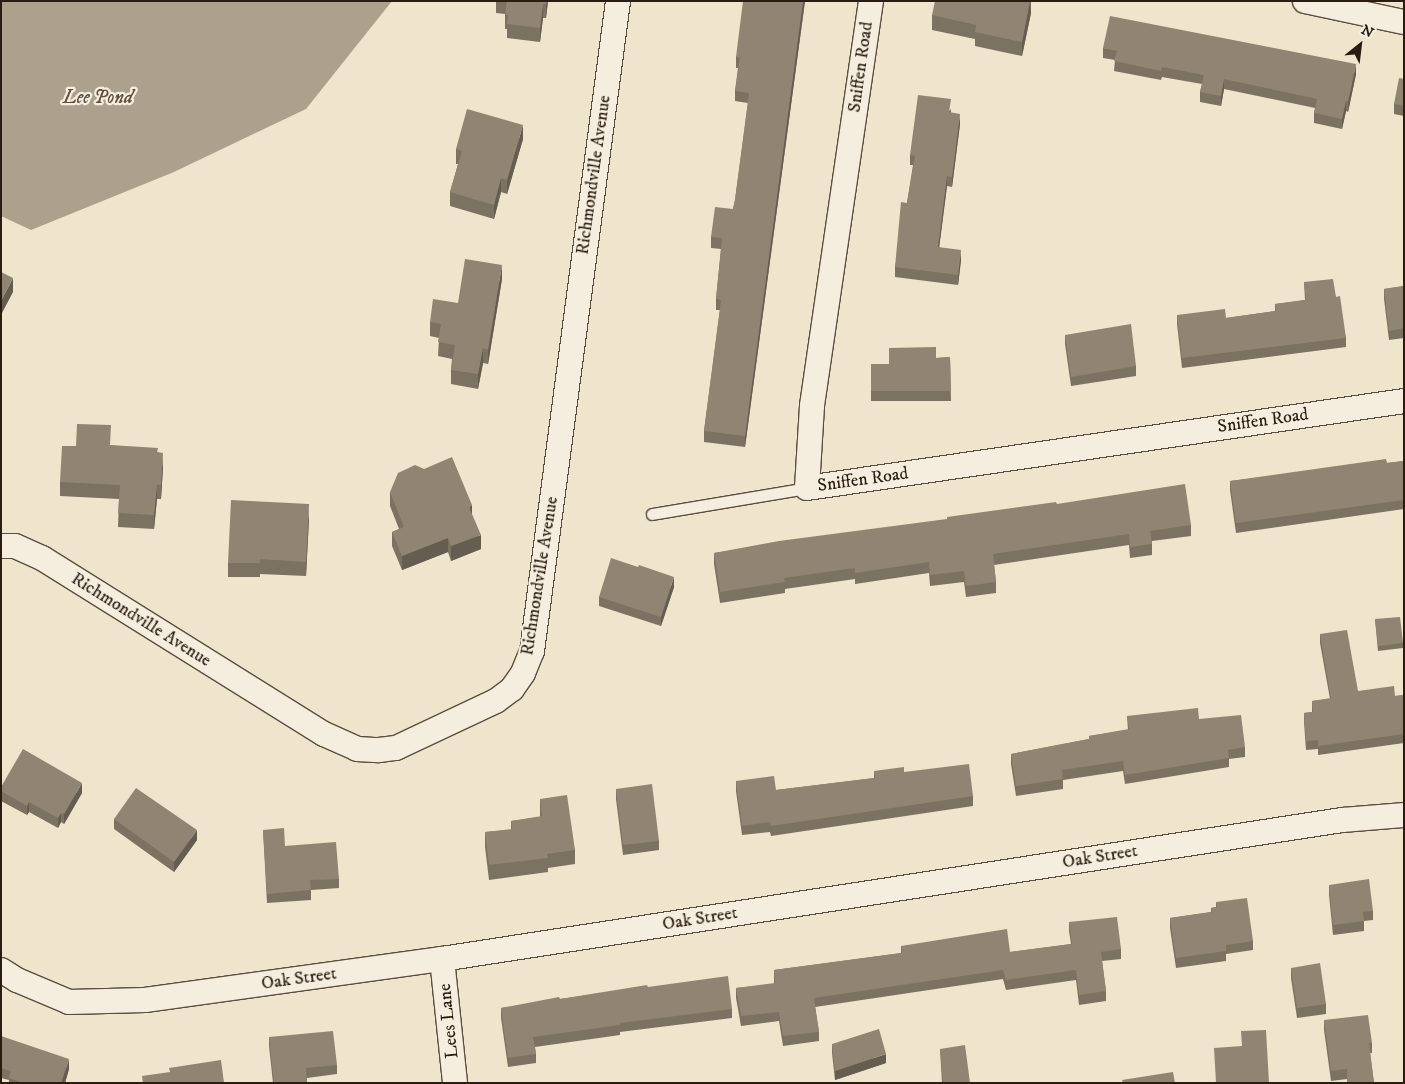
<!DOCTYPE html>
<html>
<head>
<meta charset="utf-8">
<style>
  body { margin:0 }
  #map { position:relative; width:1405px; height:1084px; overflow:hidden; background:#efe5cc; font-family:"IM FELL DW Pica",serif }
  div>[style] { position:absolute }
  .water>* { inset:0; background:#aca18c }
  .roads { filter:drop-shadow(1px 0 #5b4e40) drop-shadow(-1px 0 #5b4e40) drop-shadow(0 1px #5b4e40) drop-shadow(0 -1px #5b4e40) }
  .lane>* { height:11px; margin:-5.5px; padding:0 5.5px; transform-origin:5.5px; border-radius:5.5px; background:#f5eede }
  .street>* { height:24px; margin:-12px; padding:0 12px; transform-origin:12px; border-radius:12px; background:#f5eede }
  .wall>* { inset:0; background:#7c7262 }
  .shaded-wall>* { inset:0; background:#655d50 }
  .building>* { inset:0; background:#908572 }
  span { translate:-50% -50%; white-space:nowrap; text-align:center; line-height:1.15; -webkit-text-stroke:4.5px #f5eede; paint-order:stroke }
  .street-label { font-size:18px; color:#2a1c11 }
  .water-label { font-size:19px; color:#5e5142; font-style:italic }
  .frame { position:absolute; inset:0; border:2px solid #2a1c11; pointer-events:none }
  .north { position:absolute; left:1335px; top:20px; width:50px; height:50px; -webkit-text-stroke:4px #f5eede; paint-order:stroke; rotate:29deg; font-size:14px; font-weight:700; line-height:20px; text-align:center; color:#2a1c11 }
  .north::after { content:''; display:block; margin:auto; width:18px; height:22px; background:#2a1c11; clip-path:polygon(50% 0,100% 100%,50% 72%,0 100%) }
</style>
</head>
<body>
<div id="map">
  <div class="water">
    <div style="clip-path:polygon(1px 1px,392px 1px,306px 109px,174px 172px,31px 230px,1px 216px)"></div>
  </div>
  <div class="roads">
    <div class="lane">
      <div style="left:652px;top:514px;width:157px;rotate:-9.5deg"></div>
    </div>
    <div class="street">
      <div style="left:871px;top:1px;width:409px;rotate:98.3deg"></div>
      <div style="left:812px;top:406px;width:82px;rotate:93.5deg"></div>
      <div style="left:807px;top:488px;width:603px;rotate:-8.29deg"></div>
      <div style="left:1305px;top:1px;width:101px;rotate:12deg"></div>
      <div style="left:1px;top:546px;width:14px"></div>
      <div style="left:15px;top:546px;width:30px;rotate:24deg"></div>
      <div style="left:42px;top:558px;width:332px;rotate:32deg"></div>
      <div style="left:324px;top:734px;width:36px;rotate:24deg"></div>
      <div style="left:357px;top:749px;width:22px;rotate:3deg"></div>
      <div style="left:379px;top:750px;width:17px;rotate:-7deg"></div>
      <div style="left:396px;top:748px;width:110px;rotate:-25.2deg"></div>
      <div style="left:496px;top:701px;width:20px;rotate:-37deg"></div>
      <div style="left:512px;top:689px;width:19px;rotate:-55deg"></div>
      <div style="left:523px;top:673px;width:24px;rotate:-68deg"></div>
      <div style="left:532px;top:651px;width:656px;rotate:-82.46deg"></div>
      <div style="left:442px;top:959px;width:125px;rotate:84deg"></div>
      <div style="left:1px;top:970px;width:19px;rotate:32deg"></div>
      <div style="left:17px;top:980px;width:56px;rotate:22.9deg"></div>
      <div style="left:69px;top:1002px;width:76px;rotate:-1.5deg"></div>
      <div style="left:145px;top:1000px;width:300px;rotate:-7.9deg"></div>
      <div style="left:442px;top:959px;width:911px;rotate:-8.78deg"></div>
      <div style="left:1342px;top:820px;width:62px;rotate:-4.6deg"></div>
    </div>
  </div>
  <div class="wall">
    <div style="clip-path:polygon(496px 1px,548px 1px,546px 18px,543px 18px,540px 42px,507px 38px,507px 29px,505px 29px,505px 14px,496px 13px)"></div>
    <div style="clip-path:polygon(805px 1px,745px 447px,704px 442px,704px 431px,720px 310px,716px 310px,716px 299px,721px 249px,711px 248px,711px 237px,733px 209px,735px 200px,748px 103px,735px 101px,735px 91px,738px 68px,736px 68px,736px 57px)"></div>
    <div style="clip-path:polygon(1031px 1px,1031px 13px,1022px 56px,975px 46px,975px 39px,932px 30px,932px 15px)"></div>
    <div style="clip-path:polygon(1103px 48px,1356px 74px,1348px 112px,1346px 111px,1342px 129px,1314px 123px,1314px 113px,1315px 108px,1224px 89px,1221px 106px,1200px 102px,1200px 92px,1202px 84px,1162px 77px,1161px 80px,1114px 71px,1115px 60px,1103px 58px)"></div>
    <div style="clip-path:polygon(1404px 79px,1404px 116px,1394px 114px,1394px 104px)"></div>
    <div style="clip-path:polygon(951px 109px,951px 113px,960px 124px,952px 187px,947px 186px,939px 247px,961px 260px,958px 285px,895px 277px,895px 267px,907px 203px,913px 165px,910px 165px,910px 155px)"></div>
    <div style="clip-path:polygon(523px 139px,507px 194px,501px 192px,494px 219px,450px 206px,450px 192px,458px 164px,456px 164px,456px 149px)"></div>
    <div style="clip-path:polygon(502px 279px,488px 364px,483px 363px,478px 389px,451px 384px,451px 370px,452px 359px,438px 356px,439px 338px,430px 336px,430px 322px,458px 303px)"></div>
    <div style="clip-path:polygon(1304px 282px,1336px 297px,1346px 338px,1346px 347px,1182px 368px,1177px 324px,1177px 315px,1226px 318px,1275px 311px,1275px 304px,1305px 300px)"></div>
    <div style="clip-path:polygon(1404px 286px,1404px 338px,1389px 340px,1384px 299px,1384px 289px)"></div>
    <div style="clip-path:polygon(1065px 335px,1136px 366px,1136px 376px,1071px 386px,1065px 344px)"></div>
    <div style="clip-path:polygon(950px 357px,951px 401px,871px 401px,871px 364px,889px 364px,936px 358px)"></div>
    <div style="clip-path:polygon(110px 445px,158px 452px,163px 467px,161px 499px,157px 499px,154px 529px,118px 527px,119px 499px,60px 496px,60px 482px,76px 446px)"></div>
    <div style="clip-path:polygon(1404px 461px,1404px 509px,1236px 533px,1230px 490px,1230px 481px)"></div>
    <div style="clip-path:polygon(390px 492px,472px 516px,481px 549px,451px 561px,448px 552px,402px 570px,392px 546px,392px 532px,399px 529px,390px 506px)"></div>
    <div style="clip-path:polygon(1057px 504px,1191px 525px,1191px 536px,1152px 541px,1152px 555px,1130px 558px,1129px 545px,994px 565px,996px 582px,996px 593px,966px 597px,964px 582px,930px 586px,929px 573px,855px 584px,855px 579px,785px 589px,785px 593px,720px 603px,714px 564px,714px 553px)"></div>
    <div style="clip-path:polygon(309px 518px,306px 576px,260px 574px,260px 577px,228px 577px,228px 563px)"></div>
    <div style="clip-path:polygon(674px 587px,661px 626px,599px 606px,599px 597px)"></div>
    <div style="clip-path:polygon(1375px 619px,1403px 643px,1403px 648px,1378px 651px)"></div>
    <div style="clip-path:polygon(1320px 634px,1358px 691px,1395px 696px,1404px 695px,1404px 743px,1318px 755px,1318px 749px,1306px 750px,1304px 722px,1304px 713px,1312px 712px,1312px 701px,1330px 699px,1320px 643px)"></div>
    <div style="clip-path:polygon(1127px 716px,1199px 719px,1245px 747px,1245px 757px,1229px 759px,1229px 767px,1125px 784px,1123px 771px,1063px 780px,1063px 789px,1016px 796px,1011px 764px,1011px 754px,1089px 739px,1089px 736px,1128px 730px)"></div>
    <div style="clip-path:polygon(874px 771px,904px 772px,973px 796px,973px 806px,771px 836px,770px 832px,742px 835px,736px 791px,736px 781px,776px 790px,874px 778px)"></div>
    <div style="clip-path:polygon(1px 787px,82px 793px,64px 824px,61px 822px,58px 828px,29px 812px,27px 815px,1px 801px)"></div>
    <div style="clip-path:polygon(616px 789px,659px 841px,659px 850px,623px 855px,616px 799px)"></div>
    <div style="clip-path:polygon(540px 799px,575px 850px,575px 864px,548px 868px,548px 872px,489px 880px,485px 847px,485px 832px,511px 830px,511px 821px,540px 817px)"></div>
    <div style="clip-path:polygon(114px 819px,197px 840px,174px 872px,114px 829px)"></div>
    <div style="clip-path:polygon(263px 830px,285px 846px,339px 879px,339px 888px,311px 890px,311px 900px,267px 903px)"></div>
    <div style="clip-path:polygon(1329px 885px,1373px 911px,1373px 920px,1364px 921px,1364px 931px,1333px 935px,1329px 895px)"></div>
    <div style="clip-path:polygon(1216px 902px,1253px 941px,1253px 950px,1226px 954px,1226px 961px,1176px 968px,1170px 928px,1170px 918px,1211px 912px,1211px 908px,1216px 907px)"></div>
    <div style="clip-path:polygon(1069px 922px,1121px 949px,1121px 959px,1102px 961px,1106px 991px,1106px 1001px,1079px 1005px,1076px 980px,1006px 990px,1003px 979px,815px 1007px,819px 1032px,819px 1041px,783px 1046px,779px 1021px,741px 1026px,736px 998px,736px 988px,774px 984px,774px 970px,901px 953px,901px 946px,1010px 952px,1071px 944px,1069px 931px)"></div>
    <div style="clip-path:polygon(1291px 968px,1326px 1004px,1326px 1014px,1297px 1018px,1291px 978px)"></div>
    <div style="clip-path:polygon(648px 987px,732px 1009px,732px 1018px,620px 1032px,620px 1035px,535px 1047px,536px 1054px,536px 1063px,508px 1067px,501px 1018px,501px 1008px,560px 999px)"></div>
    <div style="clip-path:polygon(1324px 1020px,1372px 1043px,1372px 1053px,1370px 1053px,1374px 1083px,1347px 1083px,1347px 1079px,1331px 1081px,1324px 1030px)"></div>
    <div style="clip-path:polygon(1px 1036px,69px 1069px,65px 1083px,9px 1083px,9px 1080px,1px 1078px)"></div>
    <div style="clip-path:polygon(269px 1037px,337px 1065px,337px 1074px,307px 1078px,307px 1083px,273px 1083px,269px 1046px)"></div>
    <div style="clip-path:polygon(832px 1044px,886px 1063px,835px 1080px,832px 1053px)"></div>
    <div style="clip-path:polygon(940px 1049px,970px 1083px,942px 1083px)"></div>
  </div>
  <div class="shaded-wall">
    <div style="clip-path:polygon(547px 1px,548px 1px,546px 18px,546px 4px)"></div>
    <div style="clip-path:polygon(803px 1px,805px 1px,745px 447px,745px 436px)"></div>
    <div style="clip-path:polygon(1030px 1px,1031px 13px,1022px 56px,1022px 42px)"></div>
    <div style="clip-path:polygon(543px 4px,543px 18px,540px 42px,540px 28px)"></div>
    <div style="clip-path:polygon(1356px 64px,1356px 74px,1348px 112px,1348px 102px)"></div>
    <div style="clip-path:polygon(1224px 79px,1224px 89px,1221px 106px,1221px 96px)"></div>
    <div style="clip-path:polygon(1346px 101px,1346px 111px,1342px 129px,1342px 119px)"></div>
    <div style="clip-path:polygon(960px 114px,960px 124px,952px 187px,952px 177px)"></div>
    <div style="clip-path:polygon(523px 125px,523px 139px,507px 194px,507px 180px)"></div>
    <div style="clip-path:polygon(947px 176px,947px 186px,938px 257px,938px 247px)"></div>
    <div style="clip-path:polygon(501px 178px,501px 192px,494px 219px,494px 205px)"></div>
    <div style="clip-path:polygon(961px 250px,961px 260px,958px 285px,958px 275px)"></div>
    <div style="clip-path:polygon(502px 265px,502px 279px,488px 364px,488px 350px)"></div>
    <div style="clip-path:polygon(13px 278px,13px 292px,1px 315px,1px 301px)"></div>
    <div style="clip-path:polygon(483px 348px,483px 363px,478px 389px,478px 374px)"></div>
    <div style="clip-path:polygon(163px 453px,163px 467px,161px 499px,161px 485px)"></div>
    <div style="clip-path:polygon(157px 485px,157px 499px,154px 529px,154px 515px)"></div>
    <div style="clip-path:polygon(309px 504px,309px 518px,306px 576px,306px 562px)"></div>
    <div style="clip-path:polygon(472px 505px,472px 520px,469px 507px)"></div>
    <div style="clip-path:polygon(481px 535px,481px 549px,451px 561px,451px 546px)"></div>
    <div style="clip-path:polygon(448px 538px,448px 552px,402px 570px,402px 556px)"></div>
    <div style="clip-path:polygon(674px 577px,674px 587px,661px 626px,661px 617px)"></div>
    <div style="clip-path:polygon(82px 783px,82px 793px,64px 824px,64px 814px)"></div>
    <div style="clip-path:polygon(29px 802px,29px 812px,27px 815px,27px 806px)"></div>
    <div style="clip-path:polygon(61px 813px,61px 822px,58px 828px,58px 818px)"></div>
    <div style="clip-path:polygon(197px 830px,197px 840px,174px 872px,174px 862px)"></div>
    <div style="clip-path:polygon(886px 1054px,886px 1063px,835px 1080px,835px 1071px)"></div>
    <div style="clip-path:polygon(69px 1059px,69px 1069px,65px 1083px,61px 1083px)"></div>
  </div>
  <div class="building">
    <div style="clip-path:polygon(507px 1px,547px 1px,546px 4px,543px 4px,540px 28px,507px 24px,508px 15px,505px 14px)"></div>
    <div style="clip-path:polygon(743px 1px,803px 1px,745px 436px,704px 431px,721px 300px,716px 299px,722px 238px,711px 237px,715px 207px,733px 209px,735px 200px,749px 93px,735px 91px,740px 58px,736px 57px)"></div>
    <div style="clip-path:polygon(935px 1px,1030px 1px,1022px 42px,975px 32px,976px 25px,932px 15px)"></div>
    <div style="clip-path:polygon(1110px 16px,1356px 64px,1348px 102px,1346px 101px,1342px 119px,1314px 113px,1317px 99px,1224px 79px,1221px 96px,1200px 92px,1204px 75px,1162px 67px,1161px 71px,1114px 61px,1117px 51px,1103px 48px)"></div>
    <div style="clip-path:polygon(1399px 78px,1404px 79px,1404px 106px,1394px 104px)"></div>
    <div style="clip-path:polygon(918px 95px,951px 99px,949px 112px,960px 114px,952px 177px,947px 176px,938px 247px,961px 250px,958px 275px,895px 267px,901px 202px,907px 203px,915px 156px,910px 155px)"></div>
    <div style="clip-path:polygon(467px 109px,523px 125px,507px 180px,501px 178px,494px 205px,450px 192px,462px 151px,456px 149px)"></div>
    <div style="clip-path:polygon(465px 259px,502px 265px,488px 350px,483px 348px,478px 374px,451px 370px,455px 345px,438px 342px,441px 324px,430px 322px,433px 299px,458px 303px)"></div>
    <div style="clip-path:polygon(1px 272px,13px 278px,1px 301px)"></div>
    <div style="clip-path:polygon(1333px 279px,1336px 297px,1340px 296px,1346px 338px,1182px 358px,1177px 315px,1225px 309px,1226px 318px,1276px 311px,1275px 304px,1306px 300px,1304px 282px)"></div>
    <div style="clip-path:polygon(1404px 286px,1404px 328px,1389px 331px,1384px 289px)"></div>
    <div style="clip-path:polygon(1131px 324px,1136px 366px,1071px 377px,1065px 335px)"></div>
    <div style="clip-path:polygon(936px 347px,936px 358px,950px 357px,951px 391px,871px 391px,871px 364px,889px 364px,889px 348px)"></div>
    <div style="clip-path:polygon(77px 424px,111px 425px,110px 445px,158px 448px,157px 452px,163px 453px,161px 485px,157px 485px,154px 515px,118px 513px,120px 485px,60px 482px,62px 446px,76px 446px)"></div>
    <div style="clip-path:polygon(452px 457px,472px 505px,469px 507px,481px 535px,451px 546px,448px 538px,402px 556px,392px 532px,404px 527px,390px 492px,398px 473px,415px 465px,424px 469px)"></div>
    <div style="clip-path:polygon(1386px 459px,1387px 463px,1404px 461px,1404px 500px,1236px 523px,1230px 481px)"></div>
    <div style="clip-path:polygon(1185px 484px,1191px 525px,1150px 531px,1152px 544px,1130px 547px,1129px 534px,993px 554px,996px 582px,966px 586px,964px 571px,930px 575px,929px 562px,855px 573px,855px 568px,784px 578px,785px 582px,720px 592px,714px 553px,779px 541px,947px 519px,947px 517px,1056px 502px,1057px 504px)"></div>
    <div style="clip-path:polygon(231px 500px,309px 504px,306px 562px,260px 559px,260px 563px,228px 563px)"></div>
    <div style="clip-path:polygon(611px 558px,638px 567px,639px 565px,674px 577px,661px 617px,599px 597px)"></div>
    <div style="clip-path:polygon(1400px 617px,1403px 643px,1378px 646px,1375px 619px)"></div>
    <div style="clip-path:polygon(1347px 630px,1358px 691px,1394px 686px,1395px 696px,1404px 695px,1404px 734px,1318px 746px,1318px 740px,1306px 741px,1304px 713px,1313px 712px,1312px 701px,1331px 698px,1320px 634px)"></div>
    <div style="clip-path:polygon(1198px 708px,1199px 719px,1241px 715px,1245px 747px,1228px 750px,1229px 758px,1125px 775px,1123px 761px,1062px 770px,1063px 779px,1016px 786px,1011px 754px,1089px 739px,1089px 736px,1129px 729px,1127px 716px)"></div>
    <div style="clip-path:polygon(23px 749px,82px 783px,64px 814px,61px 813px,58px 818px,29px 802px,27px 806px,1px 791px,1px 787px)"></div>
    <div style="clip-path:polygon(969px 764px,973px 796px,771px 826px,770px 822px,742px 826px,736px 781px,774px 776px,776px 790px,875px 778px,874px 771px,904px 767px,904px 772px)"></div>
    <div style="clip-path:polygon(652px 784px,659px 841px,623px 845px,616px 789px)"></div>
    <div style="clip-path:polygon(136px 788px,197px 830px,174px 862px,114px 819px)"></div>
    <div style="clip-path:polygon(567px 795px,575px 850px,547px 854px,548px 858px,489px 865px,485px 832px,512px 829px,511px 821px,542px 816px,540px 799px)"></div>
    <div style="clip-path:polygon(284px 828px,285px 846px,336px 842px,339px 879px,310px 880px,311px 890px,267px 894px,263px 830px)"></div>
    <div style="clip-path:polygon(1369px 879px,1373px 911px,1363px 912px,1364px 921px,1333px 925px,1329px 885px)"></div>
    <div style="clip-path:polygon(1247px 898px,1253px 941px,1226px 945px,1226px 951px,1176px 958px,1170px 918px,1212px 912px,1211px 908px,1217px 907px,1216px 902px)"></div>
    <div style="clip-path:polygon(1117px 917px,1121px 949px,1101px 952px,1106px 991px,1079px 995px,1076px 970px,1006px 980px,1003px 970px,814px 998px,819px 1032px,783px 1036px,779px 1012px,741px 1016px,736px 988px,775px 983px,774px 970px,902px 953px,901px 946px,1007px 929px,1010px 952px,1072px 944px,1069px 922px)"></div>
    <div style="clip-path:polygon(1320px 963px,1326px 1004px,1297px 1008px,1291px 968px)"></div>
    <div style="clip-path:polygon(728px 976px,732px 1009px,620px 1023px,620px 1025px,533px 1037px,536px 1054px,508px 1058px,501px 1008px,559px 997px,560px 999px,647px 985px,648px 987px)"></div>
    <div style="clip-path:polygon(1368px 1015px,1372px 1043px,1369px 1043px,1374px 1083px,1347px 1083px,1347px 1069px,1331px 1071px,1324px 1020px)"></div>
    <div style="clip-path:polygon(879px 1029px,886px 1054px,835px 1071px,832px 1044px)"></div>
    <div style="clip-path:polygon(1266px 1030px,1269px 1083px,1216px 1083px,1214px 1048px,1242px 1046px,1241px 1031px)"></div>
    <div style="clip-path:polygon(333px 1031px,337px 1065px,306px 1068px,307px 1083px,274px 1083px,269px 1037px)"></div>
    <div style="clip-path:polygon(1px 1036px,69px 1059px,61px 1083px,23px 1083px,9px 1078px,11px 1071px,1px 1068px)"></div>
    <div style="clip-path:polygon(965px 1045px,970px 1083px,943px 1083px,940px 1049px)"></div>
    <div style="clip-path:polygon(221px 1060px,224px 1083px,143px 1083px,142px 1076px,170px 1072px,169px 1068px)"></div>
    <div style="clip-path:polygon(1173px 1072px,1175px 1083px,1123px 1083px,1122px 1080px)"></div>
  </div>
  <div class="street-label">
    <span style="left:861px;top:67px;rotate:-82deg">Sniffen Road</span>
    <span style="left:594px;top:175px;rotate:-82deg">Richmondville Avenue</span>
    <span style="left:1263px;top:421px;rotate:-8deg">Sniffen Road</span>
    <span style="left:863px;top:480px;rotate:-8deg">Sniffen Road</span>
    <span style="left:540px;top:576px;rotate:-81deg">Richmondville Avenue</span>
    <span style="left:141px;top:620px;rotate:32deg">Richmondville Avenue</span>
    <span style="left:1100px;top:857px;rotate:-9deg">Oak Street</span>
    <span style="left:700px;top:919px;rotate:-9deg">Oak Street</span>
    <span style="left:299px;top:979px;rotate:-8deg">Oak Street</span>
    <span style="left:449px;top:1021px;rotate:-96deg">Lees Lane</span>
  </div>
  <div class="water-label">
    <span style="left:98px;top:98px">Lee Pond</span>
  </div>
  <div class="frame"></div>
  <div class="north">N</div>
</div>
</body>
</html>
